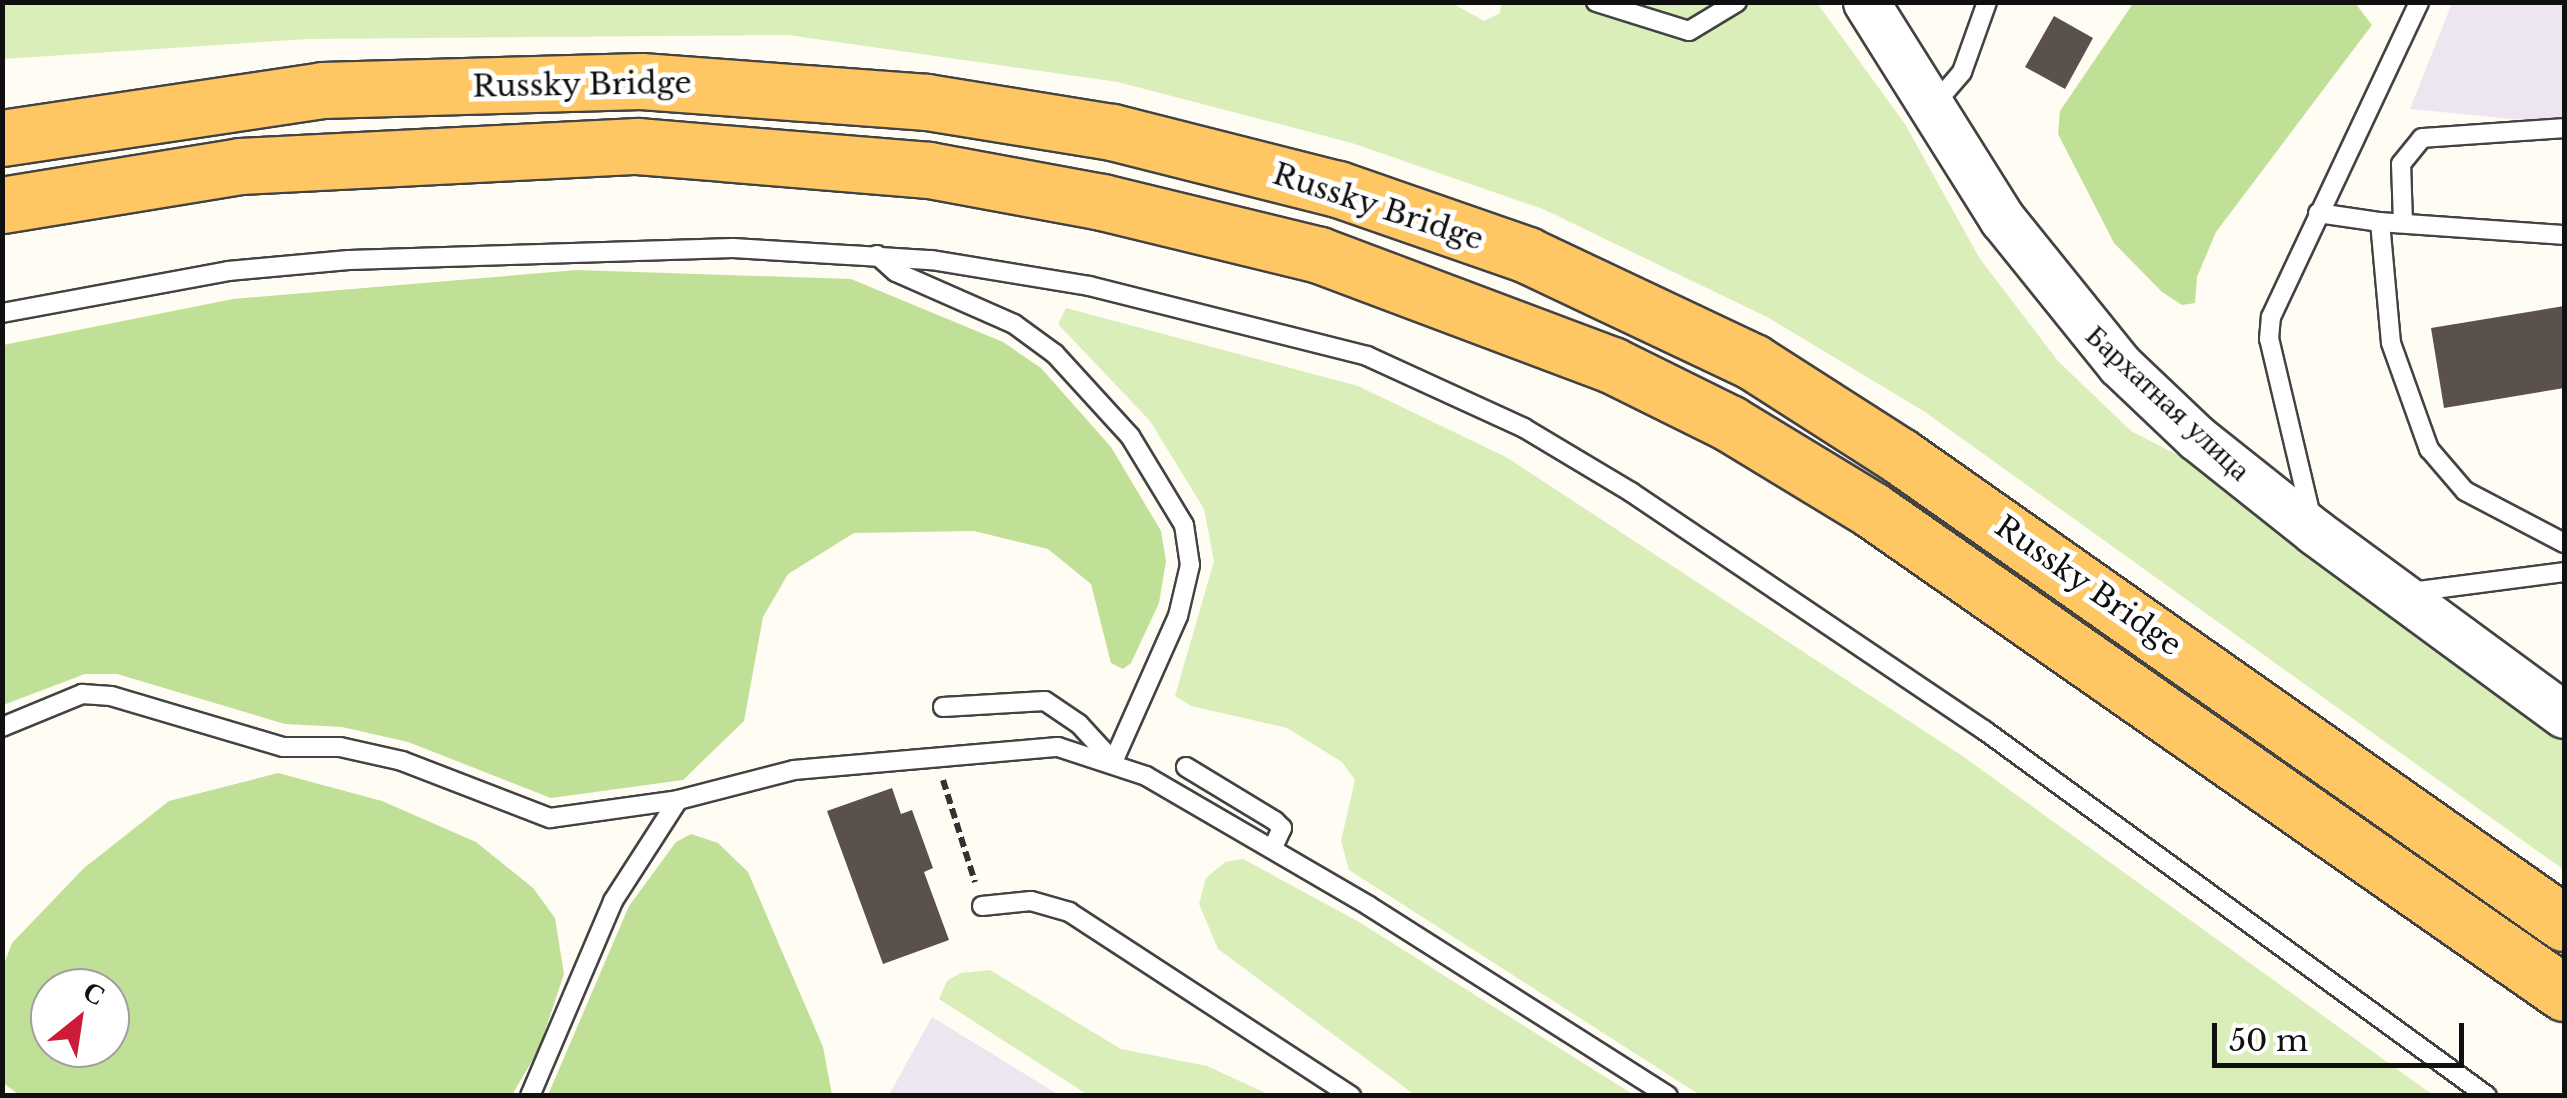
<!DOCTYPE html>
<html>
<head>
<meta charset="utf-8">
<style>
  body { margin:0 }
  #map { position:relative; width:2567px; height:1098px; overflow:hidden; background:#fffcf4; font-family:"Libre Baskerville",serif }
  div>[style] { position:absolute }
  .industrial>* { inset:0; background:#ede5ef }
  .green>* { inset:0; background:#daeeb9 }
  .forest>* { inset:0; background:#c0e097 }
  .building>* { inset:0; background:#5a504c }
  .path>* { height:6px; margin-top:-3px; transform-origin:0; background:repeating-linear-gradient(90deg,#323232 0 10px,transparent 0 15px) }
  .roads { filter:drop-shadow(2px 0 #434343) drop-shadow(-2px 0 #434343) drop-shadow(0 2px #434343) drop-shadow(0 -2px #434343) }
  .service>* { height:18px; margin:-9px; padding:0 9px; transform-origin:9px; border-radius:9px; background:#fff }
  .tertiary>* { height:45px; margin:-22.5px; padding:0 22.5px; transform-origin:22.5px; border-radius:22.5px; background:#fff }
  .primary>* { height:55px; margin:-27.5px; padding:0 27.5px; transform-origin:27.5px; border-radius:27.5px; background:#ffc764 }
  span { translate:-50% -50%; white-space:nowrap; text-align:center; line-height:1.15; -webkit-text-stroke:10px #fff; paint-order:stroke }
  .street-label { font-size:30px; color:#101010 }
  .frame { position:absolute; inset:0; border:5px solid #101010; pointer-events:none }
  .north { position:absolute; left:30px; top:968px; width:100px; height:100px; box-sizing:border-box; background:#fff; border:2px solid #9f9f9f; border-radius:50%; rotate:30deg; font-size:28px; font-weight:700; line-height:40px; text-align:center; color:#101010 }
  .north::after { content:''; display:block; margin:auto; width:35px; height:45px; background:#cd1c39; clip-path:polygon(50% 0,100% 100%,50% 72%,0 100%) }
  .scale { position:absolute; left:2212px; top:1023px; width:252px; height:45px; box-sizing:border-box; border:5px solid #101010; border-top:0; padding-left:12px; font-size:30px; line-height:35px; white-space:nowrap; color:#101010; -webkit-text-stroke:8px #fff; paint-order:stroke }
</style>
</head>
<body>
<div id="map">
  <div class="industrial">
    <div style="clip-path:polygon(2452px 3px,2564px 3px,2564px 124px,2410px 109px)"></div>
    <div style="clip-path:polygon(932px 1017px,1059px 1095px,889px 1095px)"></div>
  </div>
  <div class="green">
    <div style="clip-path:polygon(3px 2px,1450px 2px,1484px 21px,1500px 13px,1501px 3px,1817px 3px,1905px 124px,1980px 259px,2058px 361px,2131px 431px,2259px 497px,2564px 732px,2564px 870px,1925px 412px,1769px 318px,1543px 209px,1352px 143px,1118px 82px,788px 35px,308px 39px,3px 59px)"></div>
    <div style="clip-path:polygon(1066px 308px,1358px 386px,1506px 457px,1961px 755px,2433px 1095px,1700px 1095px,1349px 870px,1341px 841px,1355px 780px,1342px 762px,1287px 728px,1191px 706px,1175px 696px,1214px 561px,1204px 509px,1150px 421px,1058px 324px)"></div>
    <div style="clip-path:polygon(1243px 859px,1359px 922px,1634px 1095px,1415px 1095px,1218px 949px,1199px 904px,1206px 878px,1225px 862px)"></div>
    <div style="clip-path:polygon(990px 970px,1121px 1049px,1207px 1066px,1270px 1095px,1088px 1095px,939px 999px,947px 981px,960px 973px)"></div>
  </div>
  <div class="forest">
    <div style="clip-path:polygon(2134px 2px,2355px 3px,2372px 25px,2216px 232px,2197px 277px,2195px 303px,2182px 305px,2162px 292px,2114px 243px,2058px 134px,2060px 111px)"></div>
    <div style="clip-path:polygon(577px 270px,851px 279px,1003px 342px,1041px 368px,1111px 447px,1161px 531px,1166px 561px,1159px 603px,1131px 663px,1123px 669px,1111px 663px,1091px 584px,1048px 549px,974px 531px,854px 533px,788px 574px,763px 617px,744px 721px,683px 780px,551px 798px,408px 742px,342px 727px,285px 724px,117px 674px,85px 674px,3px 705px,3px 345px,233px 299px)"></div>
    <div style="clip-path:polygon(evenodd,278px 773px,382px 801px,476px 842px,533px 888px,555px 918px,564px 974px,539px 1049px,512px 1095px,19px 1095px,2px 1082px,3px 967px,12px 943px,84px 868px,169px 801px,278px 773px,50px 988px,110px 988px,110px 1048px,50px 1048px,50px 988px)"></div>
    <div style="clip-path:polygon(691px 834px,718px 843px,748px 872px,823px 1047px,832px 1095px,548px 1095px,629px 906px,676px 842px)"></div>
  </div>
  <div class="building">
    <div style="clip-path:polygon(2054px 16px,2093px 38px,2065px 89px,2025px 67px)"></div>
    <div style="clip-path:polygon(2564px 306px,2564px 388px,2444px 408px,2431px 328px)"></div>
    <div style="clip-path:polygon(892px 788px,901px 814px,912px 810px,933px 868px,924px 872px,949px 940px,883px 964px,827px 811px)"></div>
  </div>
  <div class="path">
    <div style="left:943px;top:780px;width:107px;rotate:72.6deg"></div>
  </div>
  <div class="roads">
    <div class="service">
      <div style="left:1596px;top:2px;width:97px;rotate:17.3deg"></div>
      <div style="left:1689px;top:31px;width:56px;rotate:-31.1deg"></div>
      <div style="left:1933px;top:106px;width:45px;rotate:-49.5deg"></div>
      <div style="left:1962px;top:72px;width:74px;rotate:-70.3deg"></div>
      <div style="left:2318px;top:213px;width:63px;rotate:8.3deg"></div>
      <div style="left:2403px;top:223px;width:59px;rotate:-91.9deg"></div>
      <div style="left:2401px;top:164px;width:33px;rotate:-51deg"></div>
      <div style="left:2422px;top:138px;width:142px;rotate:-4deg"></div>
      <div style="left:2564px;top:235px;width:184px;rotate:-176deg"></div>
      <div style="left:2380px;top:222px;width:121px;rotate:84.8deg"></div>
      <div style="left:2391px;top:343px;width:113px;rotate:70.3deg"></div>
      <div style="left:2429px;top:449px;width:55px;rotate:49.4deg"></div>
      <div style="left:2465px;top:491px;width:112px;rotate:27.7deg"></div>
      <div style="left:877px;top:255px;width:25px;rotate:42deg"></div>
      <div style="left:896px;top:272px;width:129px;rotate:23.8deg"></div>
      <div style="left:1014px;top:324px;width:51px;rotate:36.2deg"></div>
      <div style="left:1055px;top:354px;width:111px;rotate:47.6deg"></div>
      <div style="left:1130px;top:436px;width:104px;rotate:58.8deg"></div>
      <div style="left:1184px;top:525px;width:40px;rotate:81.5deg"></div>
      <div style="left:1190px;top:565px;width:52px;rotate:103.2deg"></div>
      <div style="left:1178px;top:616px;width:160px;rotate:114deg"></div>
      <div style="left:2px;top:313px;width:230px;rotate:-10.5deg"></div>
      <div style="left:228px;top:271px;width:121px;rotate:-5.2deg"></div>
      <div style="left:349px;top:260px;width:384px;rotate:-1.8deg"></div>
      <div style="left:733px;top:248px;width:199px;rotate:3.5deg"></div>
      <div style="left:932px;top:260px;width:159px;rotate:9.4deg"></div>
      <div style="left:1089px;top:286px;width:287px;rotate:14.1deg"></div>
      <div style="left:1367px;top:356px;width:173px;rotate:24.6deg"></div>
      <div style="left:1524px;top:428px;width:125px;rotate:30.9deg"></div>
      <div style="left:1631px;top:492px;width:426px;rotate:34deg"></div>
      <div style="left:1984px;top:730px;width:622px;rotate:36.04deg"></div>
      <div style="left:2311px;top:516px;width:182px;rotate:-103.3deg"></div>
      <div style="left:2269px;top:339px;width:22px;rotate:-85deg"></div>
      <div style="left:2271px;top:317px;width:348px;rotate:-64.8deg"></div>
      <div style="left:2411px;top:592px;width:154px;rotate:-7.4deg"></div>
      <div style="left:943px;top:707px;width:102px;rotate:-3.4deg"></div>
      <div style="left:1045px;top:701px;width:41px;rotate:34.1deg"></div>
      <div style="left:1079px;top:724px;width:50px;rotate:47.4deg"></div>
      <div style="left:2px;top:727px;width:87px;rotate:-22.4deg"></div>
      <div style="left:82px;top:694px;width:29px;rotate:4deg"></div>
      <div style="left:111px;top:696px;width:179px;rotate:16.5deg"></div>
      <div style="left:283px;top:747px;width:57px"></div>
      <div style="left:340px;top:747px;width:64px;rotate:12.7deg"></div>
      <div style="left:402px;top:761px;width:159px;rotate:21.1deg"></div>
      <div style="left:550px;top:818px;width:129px;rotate:-8deg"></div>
      <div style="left:678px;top:800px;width:120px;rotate:-14.5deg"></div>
      <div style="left:794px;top:770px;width:265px;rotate:-5deg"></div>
      <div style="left:1058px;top:747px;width:93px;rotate:18.2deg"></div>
      <div style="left:1146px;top:776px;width:258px;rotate:30.2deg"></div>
      <div style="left:1369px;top:906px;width:354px;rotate:32.4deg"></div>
      <div style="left:1186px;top:767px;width:104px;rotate:31.2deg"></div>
      <div style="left:1275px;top:821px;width:10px;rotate:45deg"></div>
      <div style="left:1282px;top:828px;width:23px;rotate:115deg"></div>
      <div style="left:982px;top:906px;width:49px;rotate:-5.8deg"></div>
      <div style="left:1031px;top:901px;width:40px;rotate:16deg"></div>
      <div style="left:1069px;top:912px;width:337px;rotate:33.1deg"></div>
      <div style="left:530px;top:1096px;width:212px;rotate:-66.9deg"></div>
      <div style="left:613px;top:901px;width:120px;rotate:-57.2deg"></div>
    </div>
    <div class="tertiary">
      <div style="left:1866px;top:2px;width:257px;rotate:57.9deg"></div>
      <div style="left:2003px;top:220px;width:186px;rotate:51.1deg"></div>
      <div style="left:2120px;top:365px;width:106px;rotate:43.5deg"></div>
      <div style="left:2197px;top:438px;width:151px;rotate:38.5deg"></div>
      <div style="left:2315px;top:532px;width:309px;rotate:36.3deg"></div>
    </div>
    <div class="primary">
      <div style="left:2px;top:138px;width:324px;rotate:-8.5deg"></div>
      <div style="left:322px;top:90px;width:319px;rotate:-1.6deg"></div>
      <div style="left:641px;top:81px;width:287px;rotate:4.2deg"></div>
      <div style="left:927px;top:102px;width:187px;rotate:9.2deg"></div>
      <div style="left:1112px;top:132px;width:233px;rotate:14.2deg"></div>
      <div style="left:1338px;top:189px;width:200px;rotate:19.2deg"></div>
      <div style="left:1527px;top:255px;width:250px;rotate:25.3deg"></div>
      <div style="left:1753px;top:362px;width:174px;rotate:32.6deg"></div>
      <div style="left:1900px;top:456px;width:812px;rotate:35.12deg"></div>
      <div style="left:2px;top:205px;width:241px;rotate:-9.3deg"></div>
      <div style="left:240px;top:166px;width:398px;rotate:-2.9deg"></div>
      <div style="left:637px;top:146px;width:293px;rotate:4.7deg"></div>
      <div style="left:929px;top:170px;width:176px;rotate:10.5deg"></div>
      <div style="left:1102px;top:202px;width:223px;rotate:13.7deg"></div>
      <div style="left:1319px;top:255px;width:313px;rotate:20.6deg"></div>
      <div style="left:1612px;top:365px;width:131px;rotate:26.4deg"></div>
      <div style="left:1729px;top:423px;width:167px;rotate:31.3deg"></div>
      <div style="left:1872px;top:510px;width:844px;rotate:34.91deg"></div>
    </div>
  </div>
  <div class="street-label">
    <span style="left:582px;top:85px;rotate:-1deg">Russky Bridge</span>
    <span style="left:1378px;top:207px;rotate:18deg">Russky Bridge</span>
    <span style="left:2168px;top:403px;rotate:43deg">Бархатная улица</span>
    <span style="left:2088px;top:586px;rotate:35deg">Russky Bridge</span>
  </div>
  <div class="frame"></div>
  <div class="north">С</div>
  <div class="scale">50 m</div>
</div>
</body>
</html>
